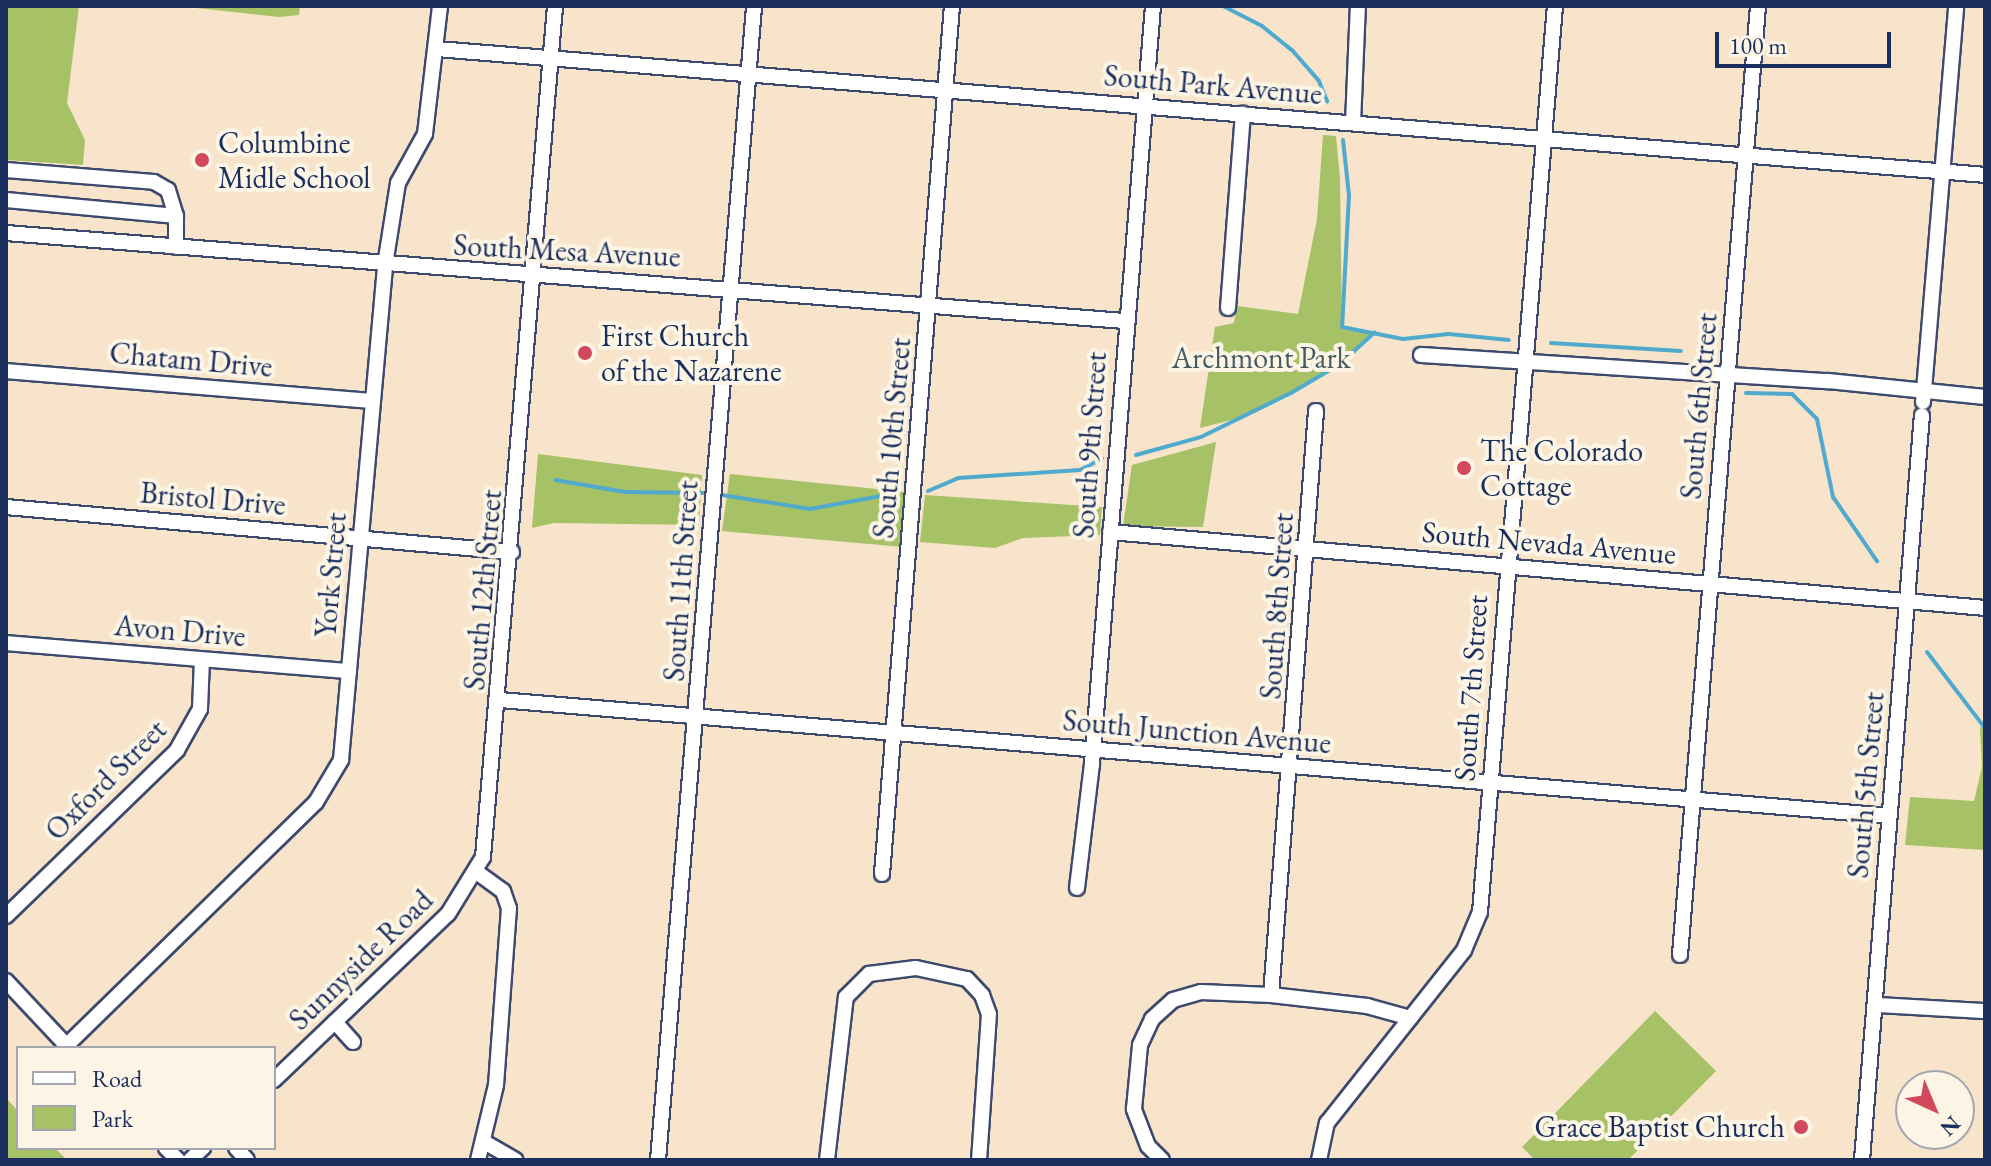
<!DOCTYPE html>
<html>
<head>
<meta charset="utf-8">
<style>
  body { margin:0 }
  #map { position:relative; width:1991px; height:1166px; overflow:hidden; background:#f7e4cb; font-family:"EB Garamond",serif }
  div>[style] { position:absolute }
  .green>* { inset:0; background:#a7c167 }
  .stream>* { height:4px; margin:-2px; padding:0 2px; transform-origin:2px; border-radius:2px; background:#4faacd }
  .roads { filter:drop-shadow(2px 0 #3c4a6e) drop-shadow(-2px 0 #3c4a6e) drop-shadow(0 2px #3c4a6e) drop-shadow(0 -2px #3c4a6e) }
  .minor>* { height:14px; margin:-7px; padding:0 7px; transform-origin:7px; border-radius:7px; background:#fff }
  .dots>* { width:22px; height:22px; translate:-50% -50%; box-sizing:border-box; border:4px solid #fcf5e5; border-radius:50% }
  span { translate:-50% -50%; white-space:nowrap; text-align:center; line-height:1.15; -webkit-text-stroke:8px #fcf5e5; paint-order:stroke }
  .street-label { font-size:30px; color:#1b2f5e }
  .poi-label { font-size:30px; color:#1b2f5e }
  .left { translate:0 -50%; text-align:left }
  .right { translate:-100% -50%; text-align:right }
  .park-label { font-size:30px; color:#455b61 }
  .frame { position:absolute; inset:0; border:8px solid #1b2f5e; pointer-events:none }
  .legend { position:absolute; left:16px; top:1046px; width:260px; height:104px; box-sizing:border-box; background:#fcf5e5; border:2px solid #a2a6af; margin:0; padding:10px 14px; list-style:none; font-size:24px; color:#1b2f5e }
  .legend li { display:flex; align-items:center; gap:16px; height:40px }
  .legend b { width:40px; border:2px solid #a2a6af }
  .north { position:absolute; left:1895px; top:1070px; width:80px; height:80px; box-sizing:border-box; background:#fcf5e5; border:2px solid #a2a6af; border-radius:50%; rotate:136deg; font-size:22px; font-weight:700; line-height:32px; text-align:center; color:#1b2f5e }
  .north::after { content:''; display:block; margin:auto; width:28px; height:36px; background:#d1495b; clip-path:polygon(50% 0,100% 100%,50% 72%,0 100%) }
  .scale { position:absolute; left:1715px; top:32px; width:176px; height:36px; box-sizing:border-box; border:4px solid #1b2f5e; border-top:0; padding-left:10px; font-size:24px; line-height:28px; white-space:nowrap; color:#1b2f5e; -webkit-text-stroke:6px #fcf5e5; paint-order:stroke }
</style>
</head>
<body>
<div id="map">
  <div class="green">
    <div style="clip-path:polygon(6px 6px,79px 6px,67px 103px,85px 140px,83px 165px,6px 160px)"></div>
    <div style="clip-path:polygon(178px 6px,300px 6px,299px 15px,279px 17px)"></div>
    <div style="clip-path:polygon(1323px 135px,1336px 136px,1340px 178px,1342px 326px,1375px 332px,1340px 364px,1291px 393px,1243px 417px,1200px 428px,1215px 327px,1234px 323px,1237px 306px,1298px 314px,1317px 219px)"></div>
    <div style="clip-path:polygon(1216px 442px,1203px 527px,1123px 526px,1132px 465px)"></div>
    <div style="clip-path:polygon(538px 454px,702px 475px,699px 525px,554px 523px,532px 528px)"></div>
    <div style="clip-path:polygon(730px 474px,906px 492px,903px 547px,722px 531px)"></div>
    <div style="clip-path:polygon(925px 495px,1102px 507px,1100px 535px,1023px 538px,995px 548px,920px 542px)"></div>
    <div style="clip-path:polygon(1980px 727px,1985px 729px,1985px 850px,1905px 845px,1910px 797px,1974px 801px,1982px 767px)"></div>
    <div style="clip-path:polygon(1655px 1011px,1716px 1071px,1628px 1160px,1535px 1160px,1522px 1147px)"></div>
    <div style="clip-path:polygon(6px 1098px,18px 1111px,18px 1148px,55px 1148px,67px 1160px,6px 1160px)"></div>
  </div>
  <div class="stream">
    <div style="left:1223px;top:6px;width:44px;rotate:27.1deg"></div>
    <div style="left:1262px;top:26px;width:38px;rotate:39deg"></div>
    <div style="left:1292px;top:50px;width:41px;rotate:48.9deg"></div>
    <div style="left:1319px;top:81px;width:22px;rotate:68deg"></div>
    <div style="left:1343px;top:140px;width:55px;rotate:83.8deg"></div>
    <div style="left:1349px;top:195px;width:132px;rotate:93deg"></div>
    <div style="left:1342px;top:327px;width:62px;rotate:11.1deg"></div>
    <div style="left:1403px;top:339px;width:46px;rotate:-6.2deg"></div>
    <div style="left:1449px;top:334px;width:60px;rotate:5.7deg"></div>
    <div style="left:1551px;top:343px;width:130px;rotate:3.5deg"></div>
    <div style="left:1746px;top:393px;width:46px;rotate:1.2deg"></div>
    <div style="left:1792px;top:394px;width:35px;rotate:45deg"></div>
    <div style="left:1817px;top:419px;width:80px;rotate:78.4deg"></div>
    <div style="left:1833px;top:497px;width:78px;rotate:55.5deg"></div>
    <div style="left:1136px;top:455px;width:67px;rotate:-15.5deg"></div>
    <div style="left:1201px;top:437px;width:100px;rotate:-26.1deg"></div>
    <div style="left:1291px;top:393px;width:57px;rotate:-30.6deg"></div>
    <div style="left:1340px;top:364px;width:47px;rotate:-42.4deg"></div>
    <div style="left:555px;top:480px;width:71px;rotate:9.7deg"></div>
    <div style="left:625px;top:492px;width:78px;rotate:0.7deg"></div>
    <div style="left:928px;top:491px;width:33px;rotate:-23deg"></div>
    <div style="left:958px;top:478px;width:122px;rotate:-3.8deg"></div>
    <div style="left:1080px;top:470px;width:25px;rotate:-27deg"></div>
    <div style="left:722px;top:495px;width:89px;rotate:9deg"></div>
    <div style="left:810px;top:509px;width:89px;rotate:-10.3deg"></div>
    <div style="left:1927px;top:652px;width:96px;rotate:52.7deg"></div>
  </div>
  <div class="roads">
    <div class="minor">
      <div style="left:437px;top:49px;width:1553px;rotate:4.65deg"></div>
      <div style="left:1353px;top:123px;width:117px;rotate:-87.6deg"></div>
      <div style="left:6px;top:170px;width:148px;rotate:4.6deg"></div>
      <div style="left:154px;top:182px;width:16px;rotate:30deg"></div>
      <div style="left:168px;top:190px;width:27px;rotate:73deg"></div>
      <div style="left:6px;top:200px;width:171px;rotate:5.4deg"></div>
      <div style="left:176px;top:216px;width:31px;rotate:90deg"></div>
      <div style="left:6px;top:233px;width:1122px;rotate:4.5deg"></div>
      <div style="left:1228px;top:308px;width:195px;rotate:-85.6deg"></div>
      <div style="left:1421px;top:355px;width:408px;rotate:3.7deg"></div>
      <div style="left:1828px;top:381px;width:158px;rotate:5.8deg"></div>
      <div style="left:6px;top:371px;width:366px;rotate:4.7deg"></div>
      <div style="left:1923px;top:402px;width:397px;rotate:-85.2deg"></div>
      <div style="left:6px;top:507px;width:508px;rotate:5.08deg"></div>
      <div style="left:1110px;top:532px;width:878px;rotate:4.96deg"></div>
      <div style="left:6px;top:643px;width:344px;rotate:4.7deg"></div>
      <div style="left:500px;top:700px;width:1394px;rotate:4.77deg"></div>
      <div style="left:478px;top:873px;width:31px;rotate:36deg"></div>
      <div style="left:503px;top:891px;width:18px;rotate:71deg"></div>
      <div style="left:509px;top:908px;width:177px;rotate:94.2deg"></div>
      <div style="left:496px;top:1085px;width:77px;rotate:103.5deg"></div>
      <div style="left:882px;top:874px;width:871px;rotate:-85.39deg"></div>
      <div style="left:1077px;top:888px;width:125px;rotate:-83.1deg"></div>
      <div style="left:1092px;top:764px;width:760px;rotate:-85.4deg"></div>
      <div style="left:6px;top:916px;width:238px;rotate:-44.1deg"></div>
      <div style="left:177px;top:750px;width:47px;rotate:-60.7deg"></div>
      <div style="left:200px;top:709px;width:49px;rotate:-87.7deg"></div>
      <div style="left:1680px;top:955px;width:952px;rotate:-85.3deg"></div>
      <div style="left:6px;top:981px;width:92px;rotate:46.8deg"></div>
      <div style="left:1271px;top:995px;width:586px;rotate:-85.59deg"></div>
      <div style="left:1876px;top:1005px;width:109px;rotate:3.2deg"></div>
      <div style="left:335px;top:1022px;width:27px;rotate:48deg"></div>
      <div style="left:66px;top:1046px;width:349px;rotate:-44.3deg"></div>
      <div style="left:316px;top:802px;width:49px;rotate:-59.2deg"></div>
      <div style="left:341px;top:760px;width:497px;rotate:-84.9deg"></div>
      <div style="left:385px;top:265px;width:83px;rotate:-81deg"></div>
      <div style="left:398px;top:183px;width:56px;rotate:-61.1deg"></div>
      <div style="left:425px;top:134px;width:129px;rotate:-83.3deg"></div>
      <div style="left:274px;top:1080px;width:240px;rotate:-43.7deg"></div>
      <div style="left:448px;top:914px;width:67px;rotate:-58.4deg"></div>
      <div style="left:483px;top:857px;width:854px;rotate:-85.16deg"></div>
      <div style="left:486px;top:1143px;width:34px;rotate:30deg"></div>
      <div style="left:166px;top:1148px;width:17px;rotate:45deg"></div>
      <div style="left:236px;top:1148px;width:16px;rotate:47deg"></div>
      <div style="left:190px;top:1160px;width:18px;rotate:-43deg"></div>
      <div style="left:658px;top:1160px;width:1158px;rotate:-85.24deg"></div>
      <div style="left:827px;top:1160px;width:164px;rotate:-83.4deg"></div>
      <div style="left:846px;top:997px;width:33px;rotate:-45deg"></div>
      <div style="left:869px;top:974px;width:47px;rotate:-7.3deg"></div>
      <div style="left:916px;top:968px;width:52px;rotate:12.2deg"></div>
      <div style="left:967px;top:979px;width:22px;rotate:47deg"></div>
      <div style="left:982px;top:995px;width:20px;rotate:70deg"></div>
      <div style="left:989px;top:1014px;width:146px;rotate:93.9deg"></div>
      <div style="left:1162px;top:1160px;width:20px;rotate:-135deg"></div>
      <div style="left:1148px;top:1146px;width:40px;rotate:-111deg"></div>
      <div style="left:1134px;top:1109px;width:64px;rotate:-84.6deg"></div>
      <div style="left:1140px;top:1045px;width:29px;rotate:-65deg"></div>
      <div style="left:1152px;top:1019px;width:28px;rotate:-42deg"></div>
      <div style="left:1173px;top:1000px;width:29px;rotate:-16deg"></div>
      <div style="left:1201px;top:992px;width:70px;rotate:2.5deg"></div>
      <div style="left:1271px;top:995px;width:97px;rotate:6.5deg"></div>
      <div style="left:1367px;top:1006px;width:45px;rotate:15.6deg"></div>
      <div style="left:1319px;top:1160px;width:38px;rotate:-78deg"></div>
      <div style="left:1327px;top:1123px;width:221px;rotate:-51.6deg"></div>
      <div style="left:1464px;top:950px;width:41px;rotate:-67.2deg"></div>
      <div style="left:1480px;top:912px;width:909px;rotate:-85.27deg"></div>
      <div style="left:1862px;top:1160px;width:747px;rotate:-85.4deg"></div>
    </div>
  </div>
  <div class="dots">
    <div style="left:202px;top:160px;background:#d1495b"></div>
    <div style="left:585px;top:353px;background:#d1495b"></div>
    <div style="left:1464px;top:468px;background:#d1495b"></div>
    <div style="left:1801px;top:1127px;background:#d1495b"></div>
  </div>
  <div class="street-label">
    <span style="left:1213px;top:85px;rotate:5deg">South Park Avenue</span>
    <span style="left:567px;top:251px;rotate:3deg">South Mesa Avenue</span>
    <span style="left:191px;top:360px;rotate:5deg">Chatam Drive</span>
    <span style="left:1699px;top:406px;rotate:-85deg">South 6th Street</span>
    <span style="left:892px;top:438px;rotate:-85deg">South 10th Street</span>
    <span style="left:1090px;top:445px;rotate:-86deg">South 9th Street</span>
    <span style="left:213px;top:499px;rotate:5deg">Bristol Drive</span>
    <span style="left:1549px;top:543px;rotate:5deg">South Nevada Avenue</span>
    <span style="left:331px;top:575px;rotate:-85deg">York Street</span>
    <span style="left:681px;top:581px;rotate:-86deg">South 11th Street</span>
    <span style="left:483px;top:590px;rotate:-85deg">South 12th Street</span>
    <span style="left:1277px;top:606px;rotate:-86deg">South 8th Street</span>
    <span style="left:180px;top:631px;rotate:5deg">Avon Drive</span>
    <span style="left:1471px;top:688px;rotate:-86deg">South 7th Street</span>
    <span style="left:1197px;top:732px;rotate:5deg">South Junction Avenue</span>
    <span style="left:106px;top:780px;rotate:-45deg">Oxford Street</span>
    <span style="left:1866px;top:785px;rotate:-85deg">South 5th Street</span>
    <span style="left:361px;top:960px;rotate:-44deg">Sunnyside Road</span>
  </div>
  <div class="poi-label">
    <span class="left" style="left:218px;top:160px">Columbine<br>Midle School</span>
    <span class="left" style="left:601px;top:353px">First Church<br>of the Nazarene</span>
    <span class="left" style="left:1480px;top:468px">The Colorado<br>Cottage</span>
    <span class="right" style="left:1785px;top:1127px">Grace Baptist Church</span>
  </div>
  <div class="park-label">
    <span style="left:1261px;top:358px">Archmont Park</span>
  </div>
  <div class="frame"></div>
  <ul class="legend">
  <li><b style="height:10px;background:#fff"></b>Road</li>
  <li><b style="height:22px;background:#a7c167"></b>Park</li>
  </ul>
  <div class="north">N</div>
  <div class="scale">100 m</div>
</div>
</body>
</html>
